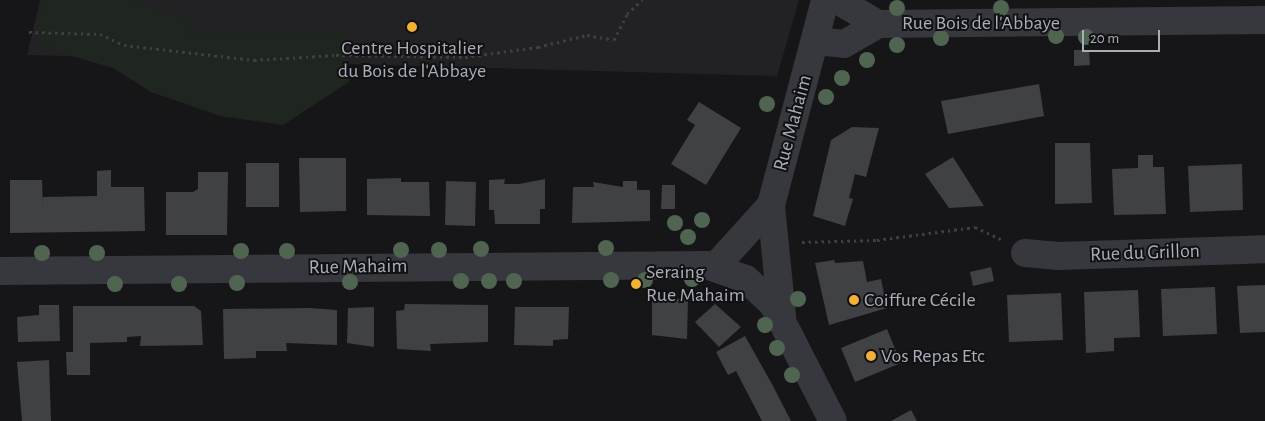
<!DOCTYPE html>
<html>
<head>
<meta charset="utf-8">
<style>
  body { margin:0 }
  #map { position:relative; width:1265px; height:421px; overflow:hidden; background:#161618; font-family:"Alegreya Sans",sans-serif }
  div>[style] { position:absolute }
  .built>* { inset:0; background:#222225 }
  .green>* { inset:0; background:#1e261f }
  .building>* { inset:0; background:#404145 }
  .path>* { height:3px; margin-top:-1.5px; transform-origin:0; background:repeating-linear-gradient(90deg,#3d3f44 0 2.5px,transparent 0 6.5px) }
  .minor>* { height:28px; margin:-14px; padding:0 14px; transform-origin:14px; border-radius:14px; background:#37383d }
  .trees>* { width:16px; height:16px; margin:-8px; border-radius:50%; background:#506452 }
  .dots>* { width:14px; height:14px; translate:-50% -50%; box-sizing:border-box; border:2px solid #111113; border-radius:50% }
  span { translate:-50% -50%; white-space:nowrap; text-align:center; line-height:1.15; -webkit-text-stroke:4px #111113; paint-order:stroke }
  .street-label { font-size:20px; color:#a8adb8 }
  .poi-label { font-size:20px; color:#a8adb8 }
  .left { translate:0 -50%; text-align:left }
  .scale { position:absolute; left:1082px; top:30px; width:78px; height:22px; box-sizing:border-box; border:2px solid #a8adb8; border-top:0; padding-left:6px; font-size:15px; line-height:18px; white-space:nowrap; color:#a8adb8; -webkit-text-stroke:4px #111113; paint-order:stroke }
</style>
</head>
<body>
<div id="map">
  <div class="built">
    <div style="clip-path:polygon(40px 0,799px 0,777px 76px,27px 55px)"></div>
  </div>
  <div class="green">
    <div style="clip-path:polygon(43px 0,126px 0,190px 20px,190px 35px,348px 32px,349px 82px,283px 125px,220px 116px,151px 92px,113px 68px,55px 51px,39px 39px,37px 26px)"></div>
  </div>
  <div class="building">
    <div style="clip-path:polygon(1074px 50px,1089px 50px,1090px 65px,1074px 66px)"></div>
    <div style="clip-path:polygon(1039px 84px,1044px 116px,948px 134px,941px 101px)"></div>
    <div style="clip-path:polygon(699px 102px,741px 128px,706px 185px,671px 164px,695px 125px,687px 120px)"></div>
    <div style="clip-path:polygon(852px 127px,879px 128px,866px 177px,855px 174px,849px 198px,853px 199px,845px 226px,813px 216px,831px 140px)"></div>
    <div style="clip-path:polygon(1055px 143px,1090px 143px,1092px 203px,1055px 204px)"></div>
    <div style="clip-path:polygon(1138px 155px,1153px 155px,1153px 167px,1164px 167px,1166px 214px,1114px 215px,1112px 169px,1138px 168px)"></div>
    <div style="clip-path:polygon(953px 157px,984px 206px,949px 208px,925px 174px)"></div>
    <div style="clip-path:polygon(299px 158px,346px 158px,346px 211px,300px 212px)"></div>
    <div style="clip-path:polygon(246px 163px,279px 163px,279px 207px,246px 207px)"></div>
    <div style="clip-path:polygon(1242px 164px,1243px 210px,1190px 212px,1188px 166px)"></div>
    <div style="clip-path:polygon(111px 170px,111px 187px,144px 187px,145px 231px,10px 233px,10px 180px,42px 180px,43px 206px,43px 197px,97px 196px,97px 171px)"></div>
    <div style="clip-path:polygon(198px 172px,228px 172px,227px 235px,166px 235px,166px 192px,193px 192px,198px 189px)"></div>
    <div style="clip-path:polygon(401px 178px,401px 182px,429px 182px,430px 216px,367px 215px,367px 179px)"></div>
    <div style="clip-path:polygon(505px 179px,504px 184px,519px 184px,545px 179px,545px 209px,540px 209px,540px 224px,495px 224px,494px 210px,489px 210px,489px 180px)"></div>
    <div style="clip-path:polygon(446px 181px,476px 182px,475px 226px,445px 225px)"></div>
    <div style="clip-path:polygon(623px 181px,637px 181px,637px 190px,650px 190px,650px 221px,572px 223px,573px 187px,594px 187px,593px 182px,623px 187px)"></div>
    <div style="clip-path:polygon(662px 185px,675px 185px,675px 209px,661px 209px)"></div>
    <div style="clip-path:polygon(834px 260px,835px 263px,863px 261px,867px 282px,881px 279px,887px 308px,829px 325px,815px 263px)"></div>
    <div style="clip-path:polygon(991px 267px,994px 281px,973px 286px,970px 272px)"></div>
    <div style="clip-path:polygon(1265px 285px,1265px 332px,1240px 333px,1237px 286px)"></div>
    <div style="clip-path:polygon(1215px 287px,1217px 334px,1163px 336px,1161px 289px)"></div>
    <div style="clip-path:polygon(1138px 290px,1140px 337px,1114px 338px,1114px 351px,1086px 353px,1084px 292px)"></div>
    <div style="clip-path:polygon(1061px 293px,1063px 340px,1009px 342px,1007px 295px)"></div>
    <div style="clip-path:polygon(688px 298px,687px 339px,652px 335px,652px 300px)"></div>
    <div style="clip-path:polygon(405px 304px,488px 305px,488px 342px,430px 344px,431px 351px,397px 349px,396px 311px,404px 310px)"></div>
    <div style="clip-path:polygon(715px 304px,741px 327px,719px 347px,695px 322px)"></div>
    <div style="clip-path:polygon(39px 305px,59px 305px,60px 341px,18px 342px,17px 317px,39px 315px)"></div>
    <div style="clip-path:polygon(73px 306px,194px 306px,201px 311px,203px 345px,140px 346px,141px 336px,127px 337px,127px 342px,90px 343px,90px 375px,67px 375px,66px 352px,73px 352px)"></div>
    <div style="clip-path:polygon(374px 307px,374px 347px,347px 343px,348px 308px)"></div>
    <div style="clip-path:polygon(515px 307px,569px 307px,568px 339px,553px 340px,553px 346px,514px 345px)"></div>
    <div style="clip-path:polygon(310px 308px,337px 310px,337px 345px,286px 343px,287px 351px,256px 351px,256px 358px,224px 359px,223px 309px)"></div>
    <div style="clip-path:polygon(887px 329px,901px 363px,855px 382px,841px 348px)"></div>
    <div style="clip-path:polygon(745px 336px,773px 386px,791px 421px,762px 421px,736px 371px,728px 375px,716px 352px)"></div>
    <div style="clip-path:polygon(49px 360px,51px 421px,22px 421px,17px 362px)"></div>
    <div style="clip-path:polygon(911px 410px,917px 421px,891px 421px)"></div>
  </div>
  <div class="path">
    <div style="left:29px;top:32px;width:71px;rotate:1.6deg"></div>
    <div style="left:100px;top:34px;width:26px;rotate:25deg"></div>
    <div style="left:124px;top:45px;width:131px;rotate:6.6deg"></div>
    <div style="left:254px;top:60px;width:82px;rotate:-3.5deg"></div>
    <div style="left:336px;top:55px;width:129px;rotate:0.9deg"></div>
    <div style="left:465px;top:57px;width:74px;rotate:-7.8deg"></div>
    <div style="left:538px;top:47px;width:50px;rotate:-13.8deg"></div>
    <div style="left:587px;top:35px;width:27px;rotate:10deg"></div>
    <div style="left:614px;top:40px;width:29px;rotate:-63deg"></div>
    <div style="left:627px;top:14px;width:21px;rotate:-43deg"></div>
    <div style="left:802px;top:242px;width:75px;rotate:-1.5deg"></div>
    <div style="left:877px;top:240px;width:99px;rotate:-7.6deg"></div>
    <div style="left:975px;top:227px;width:31px;rotate:25deg"></div>
  </div>
  <div class="minor">
    <div style="left:837px;top:0;width:48px;rotate:30.3deg"></div>
    <div style="left:878px;top:24px;width:387px;rotate:-0.6deg"></div>
    <div style="left:816px;top:41px;width:28px;rotate:6deg"></div>
    <div style="left:844px;top:44px;width:39px;rotate:-30deg"></div>
    <div style="left:1025px;top:253px;width:34px;rotate:5deg"></div>
    <div style="left:1059px;top:256px;width:206px;rotate:-1.9deg"></div>
    <div style="left:715px;top:267px;width:84px;rotate:-47.9deg"></div>
    <div style="left:0;top:271px;width:706px;rotate:-0.49deg"></div>
    <div style="left:706px;top:265px;width:42px;rotate:19.3deg"></div>
    <div style="left:746px;top:279px;width:37px;rotate:43deg"></div>
    <div style="left:773px;top:304px;width:131px;rotate:62.9deg"></div>
    <div style="left:782px;top:316px;width:112px;rotate:-95.7deg"></div>
    <div style="left:771px;top:205px;width:212px;rotate:-75.2deg"></div>
  </div>
  <div class="trees">
    <div style="left:897px;top:8px"></div>
    <div style="left:1001px;top:8px"></div>
    <div style="left:1056px;top:36px"></div>
    <div style="left:1086px;top:37px"></div>
    <div style="left:941px;top:38px"></div>
    <div style="left:897px;top:45px"></div>
    <div style="left:867px;top:60px"></div>
    <div style="left:842px;top:78px"></div>
    <div style="left:826px;top:97px"></div>
    <div style="left:767px;top:104px"></div>
    <div style="left:702px;top:220px"></div>
    <div style="left:675px;top:223px"></div>
    <div style="left:688px;top:237px"></div>
    <div style="left:606px;top:248px"></div>
    <div style="left:481px;top:249px"></div>
    <div style="left:401px;top:250px"></div>
    <div style="left:439px;top:250px"></div>
    <div style="left:241px;top:251px"></div>
    <div style="left:287px;top:251px"></div>
    <div style="left:42px;top:253px"></div>
    <div style="left:97px;top:253px"></div>
    <div style="left:692px;top:279px"></div>
    <div style="left:611px;top:280px"></div>
    <div style="left:645px;top:280px"></div>
    <div style="left:461px;top:281px"></div>
    <div style="left:489px;top:281px"></div>
    <div style="left:514px;top:281px"></div>
    <div style="left:350px;top:282px"></div>
    <div style="left:237px;top:283px"></div>
    <div style="left:115px;top:284px"></div>
    <div style="left:179px;top:284px"></div>
    <div style="left:798px;top:299px"></div>
    <div style="left:765px;top:325px"></div>
    <div style="left:777px;top:348px"></div>
    <div style="left:792px;top:375px"></div>
  </div>
  <div class="dots">
    <div style="left:412px;top:27px;background:#f2b134"></div>
    <div style="left:636px;top:284px;background:#f2b134"></div>
    <div style="left:854px;top:300px;background:#f2b134"></div>
    <div style="left:871px;top:356px;background:#f2b134"></div>
  </div>
  <div class="street-label">
    <span style="left:981px;top:23px">Rue Bois de l'Abbaye</span>
    <span style="left:793px;top:123px;rotate:-75deg">Rue Mahaim</span>
    <span style="left:1145px;top:253px;rotate:-2deg">Rue du Grillon</span>
    <span style="left:358px;top:267px;rotate:-1deg">Rue Mahaim</span>
  </div>
  <div class="poi-label">
    <span style="left:412px;top:60px">Centre Hospitalier<br>du Bois de l'Abbaye</span>
    <span class="left" style="left:646px;top:284px">Seraing<br>Rue Mahaim</span>
    <span class="left" style="left:864px;top:300px">Coiffure Cécile</span>
    <span class="left" style="left:881px;top:356px">Vos Repas Etc</span>
  </div>
  <div class="scale">20 m</div>
</div>
</body>
</html>
